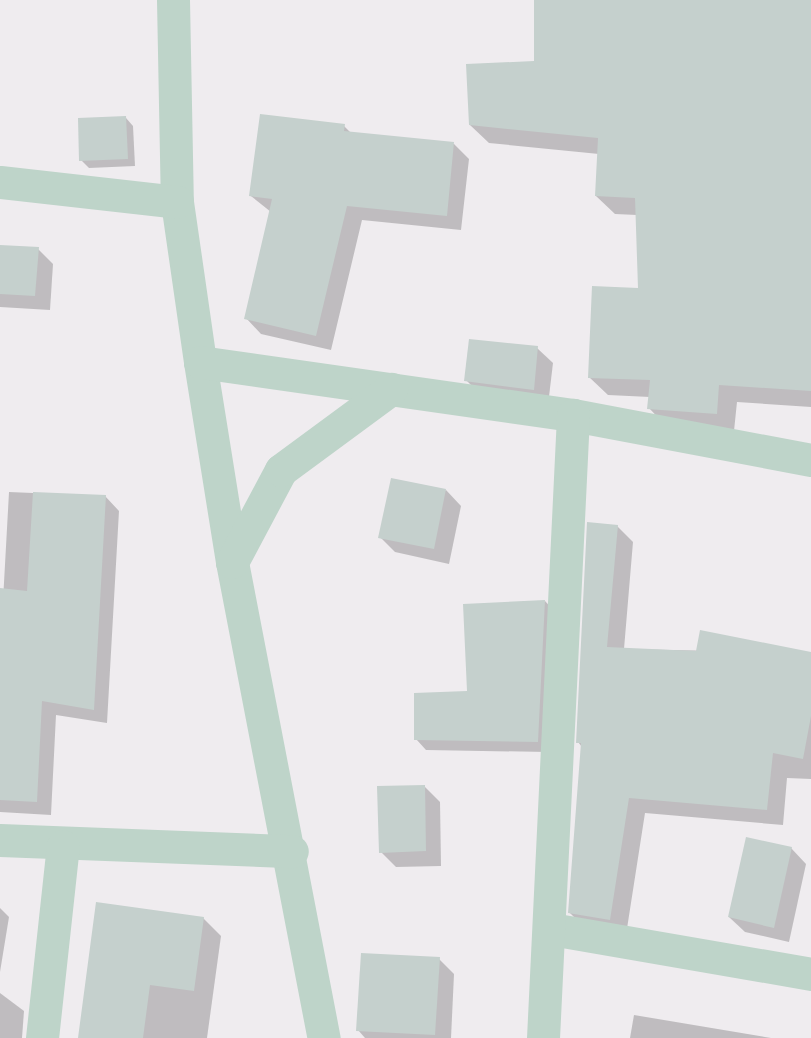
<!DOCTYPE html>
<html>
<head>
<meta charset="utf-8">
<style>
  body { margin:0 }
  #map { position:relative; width:811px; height:1038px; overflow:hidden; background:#efecef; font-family:"Exo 2",sans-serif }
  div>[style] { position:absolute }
  .shadow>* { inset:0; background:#0003 }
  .building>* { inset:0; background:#c5d0cd }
  .minor>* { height:33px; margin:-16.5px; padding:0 16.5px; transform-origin:16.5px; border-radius:16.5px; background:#bed4c9 }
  span { translate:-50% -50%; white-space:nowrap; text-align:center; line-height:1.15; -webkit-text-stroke:4.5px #fff; paint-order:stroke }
</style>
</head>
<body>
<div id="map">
  <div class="shadow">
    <div style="clip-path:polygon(535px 0,811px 0,811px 407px,737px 402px,734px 431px,667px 427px,649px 408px,650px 397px,608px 395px,589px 377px,640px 289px,637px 215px,615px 214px,596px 196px,599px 154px,489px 143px,470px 125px,536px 63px)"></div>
    <div style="clip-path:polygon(126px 118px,133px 126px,135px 166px,89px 168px,81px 160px)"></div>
    <div style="clip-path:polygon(344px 126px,351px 133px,454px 144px,469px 159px,461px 230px,362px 220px,331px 350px,261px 334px,246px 318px,271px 212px,251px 196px)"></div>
    <div style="clip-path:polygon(0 247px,38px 249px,53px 264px,50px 310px,0 307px)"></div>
    <div style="clip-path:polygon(537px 348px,553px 363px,548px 405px,481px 395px,466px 380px)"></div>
    <div style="clip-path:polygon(446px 490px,461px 506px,449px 564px,395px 552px,380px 537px)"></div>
    <div style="clip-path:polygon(9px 492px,105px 496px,119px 511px,107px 723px,56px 715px,51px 815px,0 812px,0 655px)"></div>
    <div style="clip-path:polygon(617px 526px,633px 542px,624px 649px,811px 653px,811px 779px,787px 778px,783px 825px,645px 813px,626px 935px,585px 928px,569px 912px,582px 747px,578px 742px)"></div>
    <div style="clip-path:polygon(545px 601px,555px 612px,548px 752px,426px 750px,416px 739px,469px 692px)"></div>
    <div style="clip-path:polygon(425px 787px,440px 802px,441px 866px,396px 867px,381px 852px)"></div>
    <div style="clip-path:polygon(791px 848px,806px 864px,789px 942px,745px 932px,729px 917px)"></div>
    <div style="clip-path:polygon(0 908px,9px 917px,0 972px)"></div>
    <div style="clip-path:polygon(203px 918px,221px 936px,207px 1038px,80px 1038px)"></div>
    <div style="clip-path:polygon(439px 959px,454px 974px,451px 1038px,365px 1038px,358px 1030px)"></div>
    <div style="clip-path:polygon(0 993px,24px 1011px,22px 1038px,0 1038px)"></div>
    <div style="clip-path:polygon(634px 1015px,771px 1038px,630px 1038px)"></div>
  </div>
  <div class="building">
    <div style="clip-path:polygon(534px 0,811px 0,811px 391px,719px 385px,717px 414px,647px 409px,650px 380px,588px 378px,592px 286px,638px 288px,635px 198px,595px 196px,598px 138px,469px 125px,466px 64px,534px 61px)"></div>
    <div style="clip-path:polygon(260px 114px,345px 124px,344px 131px,454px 142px,447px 216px,347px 206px,316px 336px,244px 319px,272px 199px,249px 196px)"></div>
    <div style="clip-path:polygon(126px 116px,128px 159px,79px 161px,78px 118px)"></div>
    <div style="clip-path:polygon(0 245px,39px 247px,35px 296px,0 294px)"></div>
    <div style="clip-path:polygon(469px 339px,538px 346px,534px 390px,464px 381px)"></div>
    <div style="clip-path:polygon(391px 478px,446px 489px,434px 549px,378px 538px)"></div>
    <div style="clip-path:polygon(33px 492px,106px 495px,94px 710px,42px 701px,37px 802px,0 800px,0 588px,27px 591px)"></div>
    <div style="clip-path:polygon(587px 522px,618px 525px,607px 647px,696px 651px,700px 630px,811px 652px,811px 716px,803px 759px,773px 753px,767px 810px,629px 798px,610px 920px,568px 913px,581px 743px,576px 743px)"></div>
    <div style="clip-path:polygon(545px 600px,538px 742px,414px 740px,414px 693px,467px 691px,463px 604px)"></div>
    <div style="clip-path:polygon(425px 785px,426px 851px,379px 853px,377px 786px)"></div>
    <div style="clip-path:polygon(746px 837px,792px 847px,774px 928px,728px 917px)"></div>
    <div style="clip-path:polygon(96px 902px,204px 917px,194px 991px,150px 985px,143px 1038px,78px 1038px)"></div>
    <div style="clip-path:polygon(361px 953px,440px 957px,435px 1035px,356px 1031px)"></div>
  </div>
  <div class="minor">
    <div style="left:173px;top:0;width:202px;rotate:88.9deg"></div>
    <div style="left:177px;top:202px;width:162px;rotate:81.8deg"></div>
    <div style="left:200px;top:362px;width:203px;rotate:80.9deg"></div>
    <div style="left:232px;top:562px;width:485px;rotate:79.1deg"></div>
    <div style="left:0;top:182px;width:178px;rotate:6.4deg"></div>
    <div style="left:200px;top:362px;width:377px;rotate:8.1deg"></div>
    <div style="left:573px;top:415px;width:242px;rotate:10.7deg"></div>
    <div style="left:232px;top:562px;width:104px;rotate:-62deg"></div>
    <div style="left:281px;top:470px;width:137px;rotate:-36.4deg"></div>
    <div style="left:0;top:840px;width:292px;rotate:2.2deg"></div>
    <div style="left:551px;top:929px;width:264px;rotate:9.8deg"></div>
    <div style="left:42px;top:1038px;width:193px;rotate:-83.8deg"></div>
    <div style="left:543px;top:1038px;width:624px;rotate:-87.24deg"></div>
  </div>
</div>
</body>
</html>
